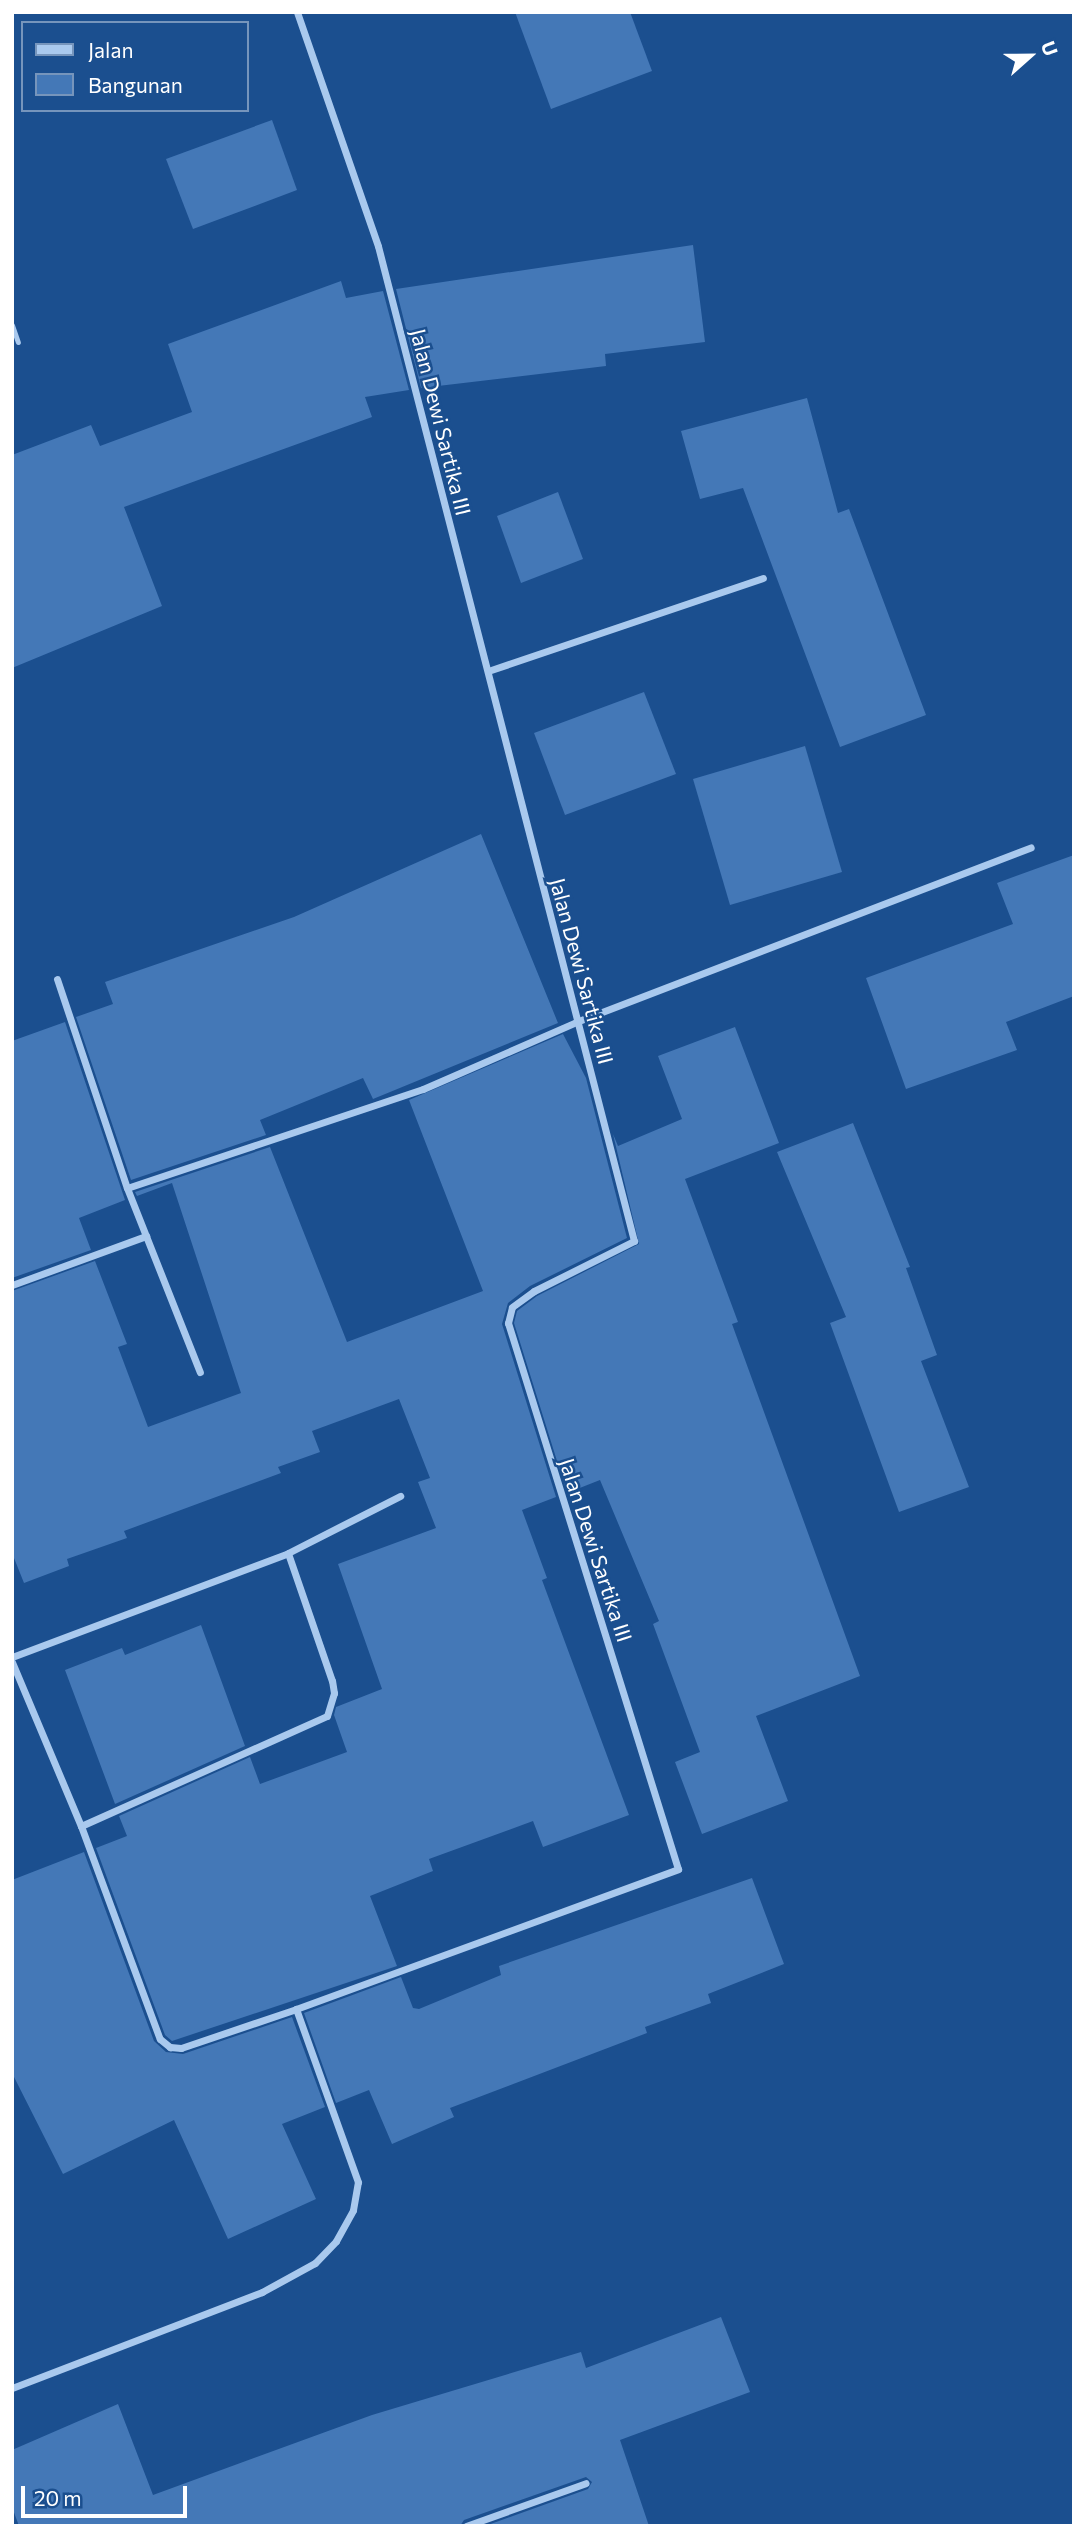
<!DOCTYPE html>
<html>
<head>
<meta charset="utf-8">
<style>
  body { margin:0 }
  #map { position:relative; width:1086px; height:2538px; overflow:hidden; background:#1b4f8f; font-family:Commissioner,sans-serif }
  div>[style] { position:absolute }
  .building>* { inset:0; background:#4478b7 }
  .lane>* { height:5px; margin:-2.5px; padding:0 2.5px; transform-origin:2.5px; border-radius:2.5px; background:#a9c9ee }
  .street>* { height:7px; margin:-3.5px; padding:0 3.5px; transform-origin:3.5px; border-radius:3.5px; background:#a9c9ee }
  span { translate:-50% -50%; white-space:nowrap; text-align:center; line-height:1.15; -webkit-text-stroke:5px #1b4f8f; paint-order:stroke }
  .street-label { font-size:21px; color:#fff }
  .frame { position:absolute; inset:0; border:14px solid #fff; pointer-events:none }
  .legend { position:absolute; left:21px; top:21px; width:228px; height:91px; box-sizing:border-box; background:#1b4f8f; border:2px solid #7695bc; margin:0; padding:9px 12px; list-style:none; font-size:21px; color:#fff }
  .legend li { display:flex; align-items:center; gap:14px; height:35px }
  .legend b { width:35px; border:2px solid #7695bc }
  .north { position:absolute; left:995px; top:21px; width:70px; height:70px; -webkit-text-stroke:5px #1b4f8f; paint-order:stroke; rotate:69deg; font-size:19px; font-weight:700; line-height:28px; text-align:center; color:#fff }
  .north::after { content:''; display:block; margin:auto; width:24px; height:32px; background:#fff; clip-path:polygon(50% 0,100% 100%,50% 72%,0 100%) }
  .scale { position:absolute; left:21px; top:2486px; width:166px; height:32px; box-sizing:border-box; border:4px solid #fff; border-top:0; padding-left:9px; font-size:21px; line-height:24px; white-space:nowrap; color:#fff; -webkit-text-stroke:5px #1b4f8f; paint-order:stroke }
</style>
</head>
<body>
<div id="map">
  <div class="building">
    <div style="clip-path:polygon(515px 12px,630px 12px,652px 71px,551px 109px)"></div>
    <div style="clip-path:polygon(272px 120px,297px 190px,193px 229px,166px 159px)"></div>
    <div style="clip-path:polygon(693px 245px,705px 342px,605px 354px,606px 366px,421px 388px,396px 289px)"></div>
    <div style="clip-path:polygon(341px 281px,346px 298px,383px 291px,409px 390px,365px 397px,372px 417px,124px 507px,162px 606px,12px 668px,12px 455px,91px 425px,100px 446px,192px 412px,168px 344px)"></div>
    <div style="clip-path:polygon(807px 398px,838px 513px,849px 509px,926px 715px,840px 747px,743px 488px,700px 499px,681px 431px)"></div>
    <div style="clip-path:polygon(558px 492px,583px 559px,521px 583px,497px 516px)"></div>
    <div style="clip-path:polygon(644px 692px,676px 774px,565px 815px,534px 733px)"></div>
    <div style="clip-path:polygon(805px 746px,842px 872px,730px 905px,693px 779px)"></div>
    <div style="clip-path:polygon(481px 834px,558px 1023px,373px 1099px,363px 1078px,260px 1120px,266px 1135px,131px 1180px,76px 1017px,113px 1004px,105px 982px,294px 917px)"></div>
    <div style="clip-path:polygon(1074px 855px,1074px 996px,1006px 1022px,1017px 1050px,906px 1089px,866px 978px,1013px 924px,997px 883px)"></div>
    <div style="clip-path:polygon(65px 1022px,125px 1200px,79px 1218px,91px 1250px,12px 1278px,12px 1041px)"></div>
    <div style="clip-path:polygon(735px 1027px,779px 1143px,685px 1179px,738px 1322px,732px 1324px,860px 1676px,756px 1716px,788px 1801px,702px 1834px,675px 1762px,700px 1752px,653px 1624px,659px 1621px,600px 1480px,567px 1493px,514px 1323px,517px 1311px,537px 1296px,639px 1244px,613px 1134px,618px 1146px,682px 1119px,658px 1056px)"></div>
    <div style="clip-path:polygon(563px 1034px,586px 1078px,627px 1238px,530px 1286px,508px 1303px,502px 1324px,556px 1497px,522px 1510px,547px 1578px,542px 1580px,629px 1815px,543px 1847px,533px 1821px,429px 1859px,433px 1871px,370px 1896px,397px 1966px,172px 2041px,165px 2035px,96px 1848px,127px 1836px,119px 1816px,250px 1757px,260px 1784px,347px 1752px,334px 1715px,336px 1707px,382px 1689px,338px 1564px,436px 1528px,418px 1482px,430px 1478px,399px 1399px,312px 1431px,320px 1452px,278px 1467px,281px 1473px,124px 1531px,127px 1538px,67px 1559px,69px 1566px,24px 1583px,12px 1553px,12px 1291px,95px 1261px,127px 1344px,118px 1347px,148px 1427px,241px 1393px,172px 1183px,137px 1196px,135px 1192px,270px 1147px,347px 1342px,483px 1291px,409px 1100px)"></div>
    <div style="clip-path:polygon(853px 1123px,910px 1267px,906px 1268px,937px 1355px,921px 1361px,969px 1487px,899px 1512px,830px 1323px,846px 1317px,777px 1152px)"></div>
    <div style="clip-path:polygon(201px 1625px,245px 1746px,115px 1804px,65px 1670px,122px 1648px,125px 1655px)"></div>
    <div style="clip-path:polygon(84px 1852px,154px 2041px,166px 2052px,183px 2054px,292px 2017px,325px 2107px,282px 2124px,316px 2199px,228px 2239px,174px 2120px,63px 2174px,12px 2073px,12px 1880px)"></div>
    <div style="clip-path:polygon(752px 1878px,784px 1964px,708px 1994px,711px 2003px,645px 2027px,647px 2033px,450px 2108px,454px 2117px,392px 2144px,369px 2090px,336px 2103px,304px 2013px,401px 1977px,413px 2008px,419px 2009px,501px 1975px,499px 1966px)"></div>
    <div style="clip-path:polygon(721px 2317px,750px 2392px,620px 2440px,649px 2526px,485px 2526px,588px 2489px,592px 2482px,586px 2477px,464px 2520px,460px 2526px,19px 2526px,12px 2507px,12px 2450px,118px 2404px,153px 2495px,372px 2415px,581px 2352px,586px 2368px)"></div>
  </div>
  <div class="lane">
    <div style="left:12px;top:325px;width:18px;rotate:71deg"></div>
  </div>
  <div class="street">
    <div style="left:491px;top:670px;width:287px;rotate:-18.7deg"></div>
    <div style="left:57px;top:979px;width:220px;rotate:71.5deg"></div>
    <div style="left:127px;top:1188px;width:198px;rotate:68.4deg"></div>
    <div style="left:127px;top:1188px;width:312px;rotate:-18.5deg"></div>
    <div style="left:423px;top:1089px;width:167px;rotate:-23.6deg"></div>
    <div style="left:576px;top:1022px;width:487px;rotate:-21deg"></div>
    <div style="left:12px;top:1285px;width:143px;rotate:-20.1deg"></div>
    <div style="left:12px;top:1657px;width:295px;rotate:-20.6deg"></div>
    <div style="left:288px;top:1553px;width:126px;rotate:-27deg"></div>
    <div style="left:12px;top:1662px;width:178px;rotate:67.2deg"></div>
    <div style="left:81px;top:1826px;width:227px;rotate:69.7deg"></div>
    <div style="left:160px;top:2039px;width:13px;rotate:39deg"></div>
    <div style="left:170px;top:2047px;width:11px;rotate:5deg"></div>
    <div style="left:181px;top:2048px;width:121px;rotate:-18.7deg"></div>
    <div style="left:296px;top:2009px;width:407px;rotate:-20.1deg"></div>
    <div style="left:678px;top:1869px;width:572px;rotate:-107.29deg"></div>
    <div style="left:508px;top:1323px;width:16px;rotate:-76deg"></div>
    <div style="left:512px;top:1307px;width:27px;rotate:-36deg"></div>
    <div style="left:534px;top:1291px;width:112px;rotate:-26.6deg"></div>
    <div style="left:634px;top:1241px;width:1027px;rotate:-104.43deg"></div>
    <div style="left:378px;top:246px;width:248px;rotate:-109.1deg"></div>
    <div style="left:81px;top:1826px;width:269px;rotate:-24.1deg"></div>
    <div style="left:327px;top:1716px;width:24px;rotate:-73deg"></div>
    <div style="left:334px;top:1693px;width:12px;rotate:-99deg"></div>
    <div style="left:332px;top:1681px;width:135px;rotate:-109deg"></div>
    <div style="left:12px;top:2388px;width:268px;rotate:-21deg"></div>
    <div style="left:262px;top:2292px;width:60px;rotate:-28.7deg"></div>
    <div style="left:315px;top:2263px;width:30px;rotate:-46deg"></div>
    <div style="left:336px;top:2241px;width:35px;rotate:-61deg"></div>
    <div style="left:353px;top:2210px;width:28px;rotate:-80deg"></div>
    <div style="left:358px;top:2182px;width:184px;rotate:-109.7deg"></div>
    <div style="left:466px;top:2526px;width:127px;rotate:-19.7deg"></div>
  </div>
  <div class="street-label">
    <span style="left:441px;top:422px;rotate:76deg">Jalan Dewi Sartika III</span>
    <span style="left:582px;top:971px;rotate:75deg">Jalan Dewi Sartika III</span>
    <span style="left:596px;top:1550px;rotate:72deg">Jalan Dewi Sartika III</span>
  </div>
  <div class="frame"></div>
  <ul class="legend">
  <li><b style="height:9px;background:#a9c9ee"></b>Jalan</li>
  <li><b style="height:19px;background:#4478b7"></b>Bangunan</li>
  </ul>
  <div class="north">U</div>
  <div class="scale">20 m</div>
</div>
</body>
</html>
